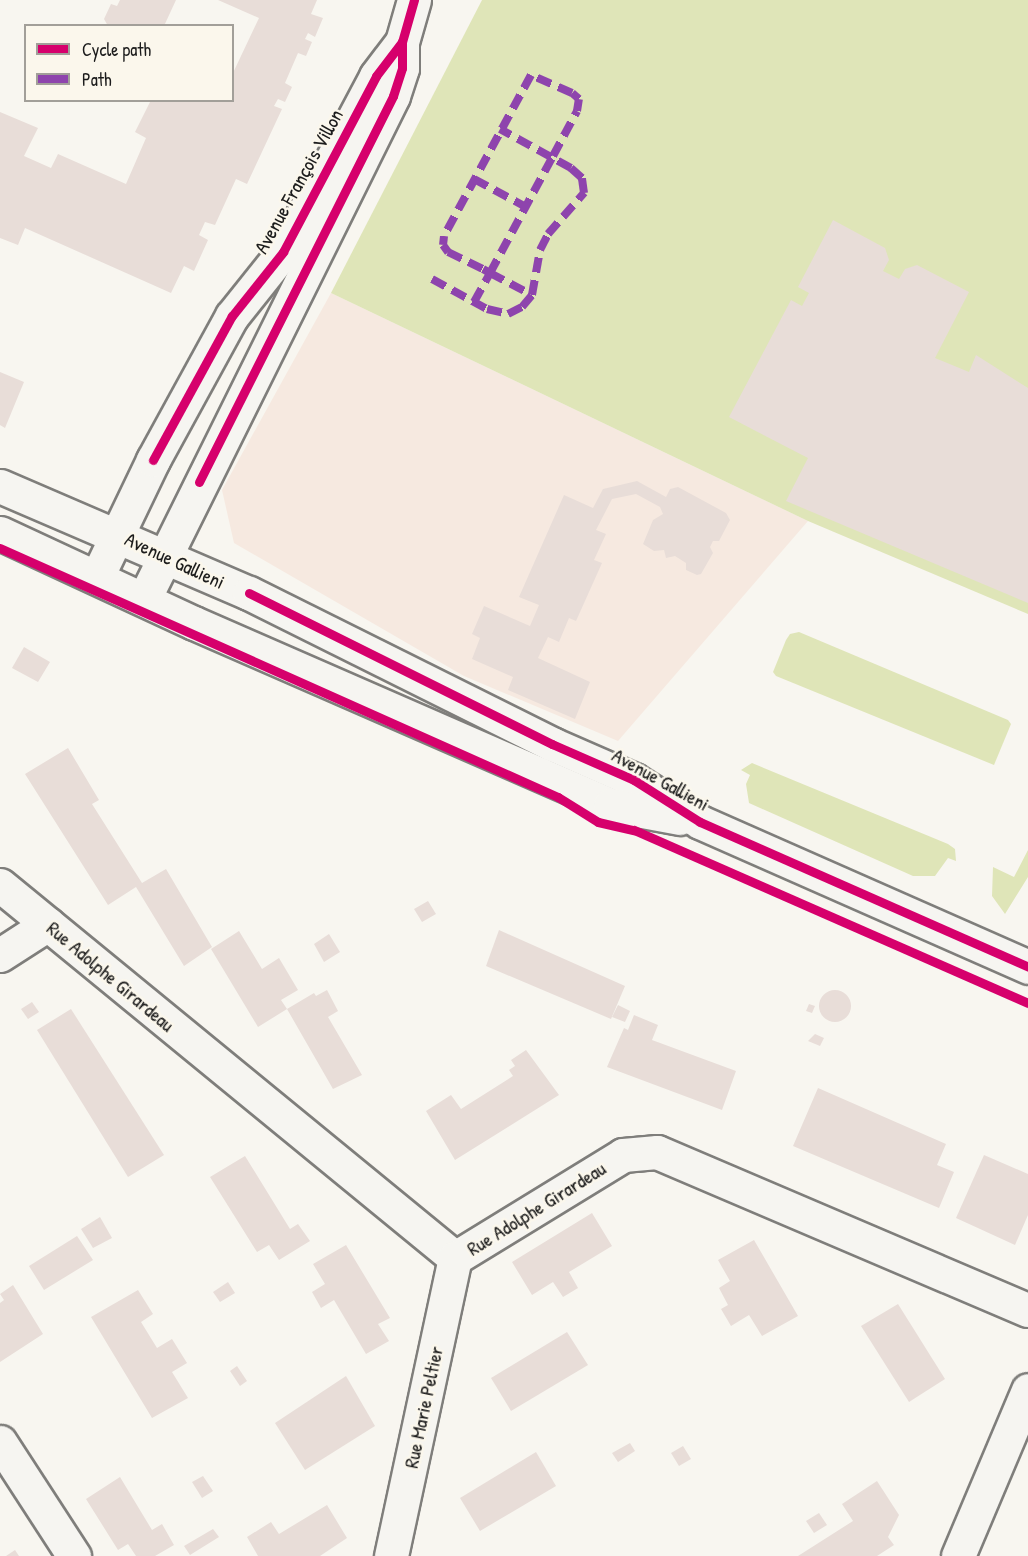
<!DOCTYPE html>
<html>
<head>
<meta charset="utf-8">
<style>
  body { margin:0 }
  #map { position:relative; width:1028px; height:1556px; overflow:hidden; background:#f8f6f0; font-family:"Patrick Hand",sans-serif }
  div>[style] { position:absolute }
  .built>* { inset:0; background:#f6e9e0 }
  .green>* { inset:0; background:#dfe5b8 }
  .building>* { inset:0; background:#e8ddd8 }
  .round { border-radius:50% }
  .roads { filter:drop-shadow(2px 0 #7f7e7b) drop-shadow(-2px 0 #7f7e7b) drop-shadow(0 2px #7f7e7b) drop-shadow(0 -2px #7f7e7b) }
  .minor>* { height:33px; margin:-16.5px; padding:0 16.5px; transform-origin:16.5px; border-radius:16.5px; background:#f6f5f1 }
  .secondary>* { height:33px; margin:-16.5px; padding:0 16.5px; transform-origin:16.5px; border-radius:16.5px; background:#f6f5f1 }
  .quiet>* { height:8px; margin-top:-4px; transform-origin:0; background:repeating-linear-gradient(90deg,#8e44ad 0 15px,transparent 0 23px) }
  .cycleway>* { height:9px; margin:-4.5px; padding:0 4.5px; transform-origin:4.5px; border-radius:4.5px; background:#d6006c }
  span { translate:-50% -50%; white-space:nowrap; text-align:center; line-height:1.15; -webkit-text-stroke:5px #fbf7ec; paint-order:stroke }
  .street-label { font-size:20px; color:#1c1c1c }
  .legend { position:absolute; left:24px; top:24px; width:210px; height:78px; box-sizing:border-box; background:#fbf7ec; border:2px solid #a29f99; margin:0; padding:8px 10px; list-style:none; font-size:18px; color:#1c1c1c }
  .legend li { display:flex; align-items:center; gap:12px; height:30px }
  .legend b { width:30px; border:2px solid #a29f99 }
</style>
</head>
<body>
<div id="map">
  <div class="built">
    <div style="clip-path:polygon(331px 293px,808px 521px,618px 741px,464px 676px,234px 543px,222px 490px)"></div>
  </div>
  <div class="green">
    <div style="clip-path:polygon(482px 0,1028px 0,1028px 614px,808px 521px,331px 293px)"></div>
    <div style="clip-path:polygon(799px 632px,1008px 720px,1011px 724px,994px 765px,776px 676px,773px 672px,786px 640px,790px 634px)"></div>
    <div style="clip-path:polygon(752px 763px,948px 844px,955px 849px,956px 861px,948px 858px,935px 876px,913px 876px,749px 803px,746px 784px,750px 775px,741px 770px)"></div>
    <div style="clip-path:polygon(1028px 850px,1028px 877px,1005px 914px,992px 896px,993px 867px,1014px 877px)"></div>
  </div>
  <div class="building">
    <div style="clip-path:polygon(120px 0,176px 0,164px 26px,108px 26px,104px 19px,111px 4px,117px 6px)"></div>
    <div style="clip-path:polygon(218px 0,317px 0,311px 14px,323px 18px,315px 37px,308px 33px,305px 39px,312px 42px,306px 56px,298px 53px,285px 83px,292px 87px,285px 102px,278px 99px,274px 106px,282px 109px,247px 184px,236px 179px,215px 225px,205px 222px,199px 235px,208px 240px,194px 271px,184px 266px,171px 293px,25px 228px,18px 245px,0 238px,0 112px,38px 128px,24px 156px,51px 168px,58px 154px,126px 184px,146px 138px,135px 132px,151px 100px,232px 100px,232px 75px,259px 18px)"></div>
    <div style="clip-path:polygon(833px 220px,885px 248px,889px 260px,883px 271px,899px 279px,905px 269px,917px 265px,969px 292px,935px 358px,969px 372px,976px 355px,1028px 388px,1028px 603px,786px 501px,808px 458px,729px 417px,791px 300px,802px 306px,809px 293px,798px 287px)"></div>
    <div style="clip-path:polygon(0 372px,24px 382px,5px 428px,0 425px)"></div>
    <div style="clip-path:polygon(637px 481px,666px 497px,670px 489px,678px 487px,726px 513px,730px 520px,719px 541px,713px 541px,710px 547px,713px 553px,701px 574px,697px 575px,686px 570px,686px 563px,675px 556px,666px 558px,664px 550px,654px 551px,643px 544px,653px 520px,663px 514px,660px 507px,636px 494px,612px 499px,596px 530px,606px 534px,594px 560px,602px 563px,576px 621px,569px 618px,559px 642px,548px 637px,538px 658px,590px 682px,575px 719px,508px 690px,513px 677px,472px 659px,480px 638px,472px 634px,484px 606px,530px 626px,539px 605px,519px 597px,564px 495px,593px 508px,603px 489px)"></div>
    <div style="clip-path:polygon(24px 647px,50px 662px,38px 682px,12px 668px)"></div>
    <div style="clip-path:polygon(68px 748px,99px 800px,92px 804px,142px 883px,166px 869px,212px 947px,184px 966px,136px 887px,108px 905px,25px 774px)"></div>
    <div style="clip-path:polygon(428px 901px,436px 914px,422px 922px,414px 909px)"></div>
    <div style="clip-path:polygon(499px 930px,625px 986px,611px 1019px,486px 966px)"></div>
    <div style="clip-path:polygon(239px 931px,262px 969px,279px 958px,298px 990px,281px 1000px,287px 1009px,258px 1027px,211px 949px)"></div>
    <div style="clip-path:polygon(329px 934px,340px 952px,324px 962px,314px 944px)"></div>
    <div class="round" style="left:819px;top:990px;width:32px;height:32px"></div>
    <div style="clip-path:polygon(327px 990px,338px 1011px,328px 1017px,362px 1075px,333px 1089px,287px 1009px,314px 993px,316px 996px)"></div>
    <div style="clip-path:polygon(32px 1002px,39px 1012px,28px 1019px,21px 1009px)"></div>
    <div style="clip-path:polygon(809px 1004px,815px 1006px,812px 1013px,806px 1011px)"></div>
    <div style="clip-path:polygon(618px 1005px,630px 1011px,625px 1022px,612px 1017px)"></div>
    <div style="clip-path:polygon(71px 1009px,164px 1155px,128px 1177px,37px 1030px)"></div>
    <div style="clip-path:polygon(634px 1015px,658px 1025px,652px 1040px,736px 1071px,722px 1110px,607px 1067px,624px 1028px,628px 1030px)"></div>
    <div style="clip-path:polygon(815px 1034px,824px 1038px,820px 1046px,808px 1041px)"></div>
    <div style="clip-path:polygon(526px 1050px,559px 1095px,455px 1160px,426px 1111px,451px 1095px,461px 1109px,513px 1076px,509px 1070px,515px 1066px,511px 1060px)"></div>
    <div style="clip-path:polygon(818px 1088px,946px 1144px,937px 1165px,954px 1172px,939px 1208px,793px 1146px)"></div>
    <div style="clip-path:polygon(984px 1155px,1028px 1174px,1028px 1215px,1015px 1245px,956px 1218px)"></div>
    <div style="clip-path:polygon(245px 1156px,290px 1229px,298px 1224px,310px 1241px,279px 1260px,269px 1245px,257px 1252px,210px 1177px)"></div>
    <div style="clip-path:polygon(592px 1213px,612px 1246px,569px 1272px,578px 1288px,563px 1297px,553px 1282px,532px 1295px,512px 1262px)"></div>
    <div style="clip-path:polygon(100px 1217px,112px 1238px,93px 1248px,81px 1229px)"></div>
    <div style="clip-path:polygon(77px 1236px,93px 1260px,44px 1290px,29px 1266px)"></div>
    <div style="clip-path:polygon(754px 1240px,798px 1316px,762px 1336px,749px 1315px,731px 1326px,721px 1309px,728px 1305px,719px 1288px,730px 1281px,718px 1260px)"></div>
    <div style="clip-path:polygon(346px 1245px,390px 1318px,378px 1324px,389px 1341px,366px 1354px,334px 1300px,321px 1308px,312px 1292px,325px 1284px,313px 1264px)"></div>
    <div style="clip-path:polygon(228px 1282px,235px 1293px,220px 1302px,213px 1292px)"></div>
    <div style="clip-path:polygon(13px 1285px,43px 1334px,0 1362px,0 1303px,4px 1300px,0 1294px)"></div>
    <div style="clip-path:polygon(138px 1290px,153px 1314px,141px 1322px,157px 1348px,172px 1339px,187px 1363px,172px 1372px,188px 1398px,152px 1418px,91px 1317px)"></div>
    <div style="clip-path:polygon(898px 1304px,945px 1379px,909px 1402px,861px 1326px)"></div>
    <div style="clip-path:polygon(567px 1332px,588px 1365px,511px 1411px,491px 1378px)"></div>
    <div style="clip-path:polygon(237px 1366px,247px 1381px,240px 1386px,230px 1371px)"></div>
    <div style="clip-path:polygon(346px 1376px,375px 1426px,305px 1470px,275px 1423px)"></div>
    <div style="clip-path:polygon(630px 1443px,635px 1451px,618px 1462px,612px 1453px)"></div>
    <div style="clip-path:polygon(683px 1446px,691px 1459px,679px 1466px,671px 1453px)"></div>
    <div style="clip-path:polygon(536px 1452px,556px 1486px,480px 1531px,460px 1498px)"></div>
    <div style="clip-path:polygon(203px 1476px,213px 1491px,202px 1498px,192px 1482px)"></div>
    <div style="clip-path:polygon(120px 1477px,152px 1530px,162px 1524px,174px 1545px,155px 1556px,136px 1556px,128px 1544px,118px 1550px,86px 1499px)"></div>
    <div style="clip-path:polygon(877px 1481px,899px 1515px,888px 1537px,894px 1545px,877px 1556px,798px 1556px,853px 1521px,842px 1504px)"></div>
    <div style="clip-path:polygon(327px 1505px,347px 1538px,320px 1556px,258px 1556px,247px 1537px,271px 1522px,279px 1534px)"></div>
    <div style="clip-path:polygon(819px 1513px,827px 1525px,814px 1533px,806px 1521px)"></div>
    <div style="clip-path:polygon(213px 1529px,219px 1537px,190px 1555px,184px 1546px)"></div>
    <div style="clip-path:polygon(15px 1550px,19px 1556px,6px 1556px)"></div>
  </div>
  <div class="roads">
    <div class="minor">
      <div style="left:97px;top:577px;width:130px;rotate:-64.4deg"></div>
      <div style="left:153px;top:460px;width:164px;rotate:-61.3deg"></div>
      <div style="left:232px;top:316px;width:82px;rotate:-51.4deg"></div>
      <div style="left:283px;top:252px;width:199px;rotate:-62.1deg"></div>
      <div style="left:376px;top:76px;width:43px;rotate:-52.6deg"></div>
      <div style="left:402px;top:42px;width:44px;rotate:-74.1deg"></div>
      <div style="left:144px;top:599px;width:561px;rotate:-63.66deg"></div>
      <div style="left:393px;top:96px;width:29px;rotate:-72deg"></div>
      <div style="left:402px;top:68px;width:24px;rotate:-90deg"></div>
      <div style="left:0;top:885px;width:588px;rotate:39.34deg"></div>
      <div style="left:455px;top:1258px;width:197px;rotate:-31.5deg"></div>
      <div style="left:623px;top:1155px;width:34px;rotate:-5deg"></div>
      <div style="left:657px;top:1152px;width:403px;rotate:23.1deg"></div>
      <div style="left:0;top:955px;width:57px;rotate:-32.9deg"></div>
      <div style="left:0;top:1442px;width:136px;rotate:57deg"></div>
      <div style="left:391px;top:1556px;width:305px;rotate:-77.9deg"></div>
      <div style="left:958px;top:1556px;width:180px;rotate:-67.1deg"></div>
    </div>
    <div class="secondary">
      <div style="left:0;top:486px;width:271px;rotate:23.3deg"></div>
      <div style="left:249px;top:593px;width:339px;rotate:26.5deg"></div>
      <div style="left:552px;top:744px;width:90px;rotate:23.7deg"></div>
      <div style="left:634px;top:780px;width:78px;rotate:32.5deg"></div>
      <div style="left:700px;top:822px;width:359px;rotate:23.8deg"></div>
      <div style="left:0;top:533px;width:214px;rotate:24.9deg"></div>
      <div style="left:194px;top:623px;width:454px;rotate:23.6deg"></div>
      <div style="left:610px;top:805px;width:71px;rotate:10.5deg"></div>
    </div>
  </div>
  <div class="quiet">
    <div style="left:474px;top:179px;width:59px;rotate:28.3deg"></div>
    <div style="left:432px;top:279px;width:63px;rotate:28.6deg"></div>
    <div style="left:487px;top:309px;width:22px;rotate:13deg"></div>
    <div style="left:508px;top:314px;width:16px;rotate:-27deg"></div>
    <div style="left:522px;top:307px;width:16px;rotate:-50deg"></div>
    <div style="left:532px;top:295px;width:46px;rotate:-79.9deg"></div>
    <div style="left:540px;top:250px;width:18px;rotate:-63deg"></div>
    <div style="left:548px;top:234px;width:55px;rotate:-48.7deg"></div>
    <div style="left:584px;top:193px;width:15px;rotate:-98deg"></div>
    <div style="left:582px;top:178px;width:15px;rotate:-138deg"></div>
    <div style="left:571px;top:168px;width:81px;rotate:-151.2deg"></div>
    <div style="left:474px;top:302px;width:33px;rotate:-61deg"></div>
    <div style="left:490px;top:273px;width:133px;rotate:-61.7deg"></div>
    <div style="left:553px;top:156px;width:51px;rotate:-61.9deg"></div>
    <div style="left:577px;top:111px;width:12px;rotate:-81deg"></div>
    <div style="left:579px;top:99px;width:9px;rotate:-139deg"></div>
    <div style="left:572px;top:93px;width:45px;rotate:-156.3deg"></div>
    <div style="left:531px;top:75px;width:183px;rotate:118.4deg"></div>
    <div style="left:444px;top:236px;width:9px;rotate:96deg"></div>
    <div style="left:443px;top:245px;width:9px;rotate:54deg"></div>
    <div style="left:448px;top:252px;width:39px;rotate:26deg"></div>
    <div style="left:483px;top:269px;width:8px;rotate:30deg"></div>
    <div style="left:490px;top:273px;width:47px;rotate:27.6deg"></div>
  </div>
  <div class="cycleway">
    <div style="left:153px;top:460px;width:164px;rotate:-61.3deg"></div>
    <div style="left:232px;top:316px;width:82px;rotate:-51.4deg"></div>
    <div style="left:283px;top:252px;width:199px;rotate:-62.1deg"></div>
    <div style="left:376px;top:76px;width:43px;rotate:-52.6deg"></div>
    <div style="left:402px;top:42px;width:44px;rotate:-74.1deg"></div>
    <div style="left:199px;top:482px;width:432px;rotate:-63.3deg"></div>
    <div style="left:393px;top:96px;width:29px;rotate:-72deg"></div>
    <div style="left:402px;top:68px;width:26px;rotate:-90deg"></div>
    <div style="left:0;top:548px;width:611px;rotate:24.05deg"></div>
    <div style="left:558px;top:797px;width:47px;rotate:32deg"></div>
    <div style="left:598px;top:822px;width:37px;rotate:13deg"></div>
    <div style="left:634px;top:830px;width:430px;rotate:23.7deg"></div>
    <div style="left:249px;top:593px;width:339px;rotate:26.5deg"></div>
    <div style="left:552px;top:744px;width:90px;rotate:23.7deg"></div>
    <div style="left:634px;top:780px;width:78px;rotate:32.5deg"></div>
    <div style="left:700px;top:822px;width:359px;rotate:23.8deg"></div>
  </div>
  <div class="street-label">
    <span style="left:298px;top:181px;rotate:-61deg">Avenue François Villon</span>
    <span style="left:175px;top:560px;rotate:25deg">Avenue Gallieni</span>
    <span style="left:661px;top:779px;rotate:29deg">Avenue Gallieni</span>
    <span style="left:111px;top:976px;rotate:40deg">Rue Adolphe Girardeau</span>
    <span style="left:536px;top:1208px;rotate:-32deg">Rue Adolphe Girardeau</span>
    <span style="left:423px;top:1407px;rotate:-78deg">Rue Marie Peltier</span>
  </div>
  <ul class="legend">
  <li><b style="height:8px;background:#d6006c"></b>Cycle path</li>
  <li><b style="height:8px;background:#8e44ad"></b>Path</li>
  </ul>
</div>
</body>
</html>
